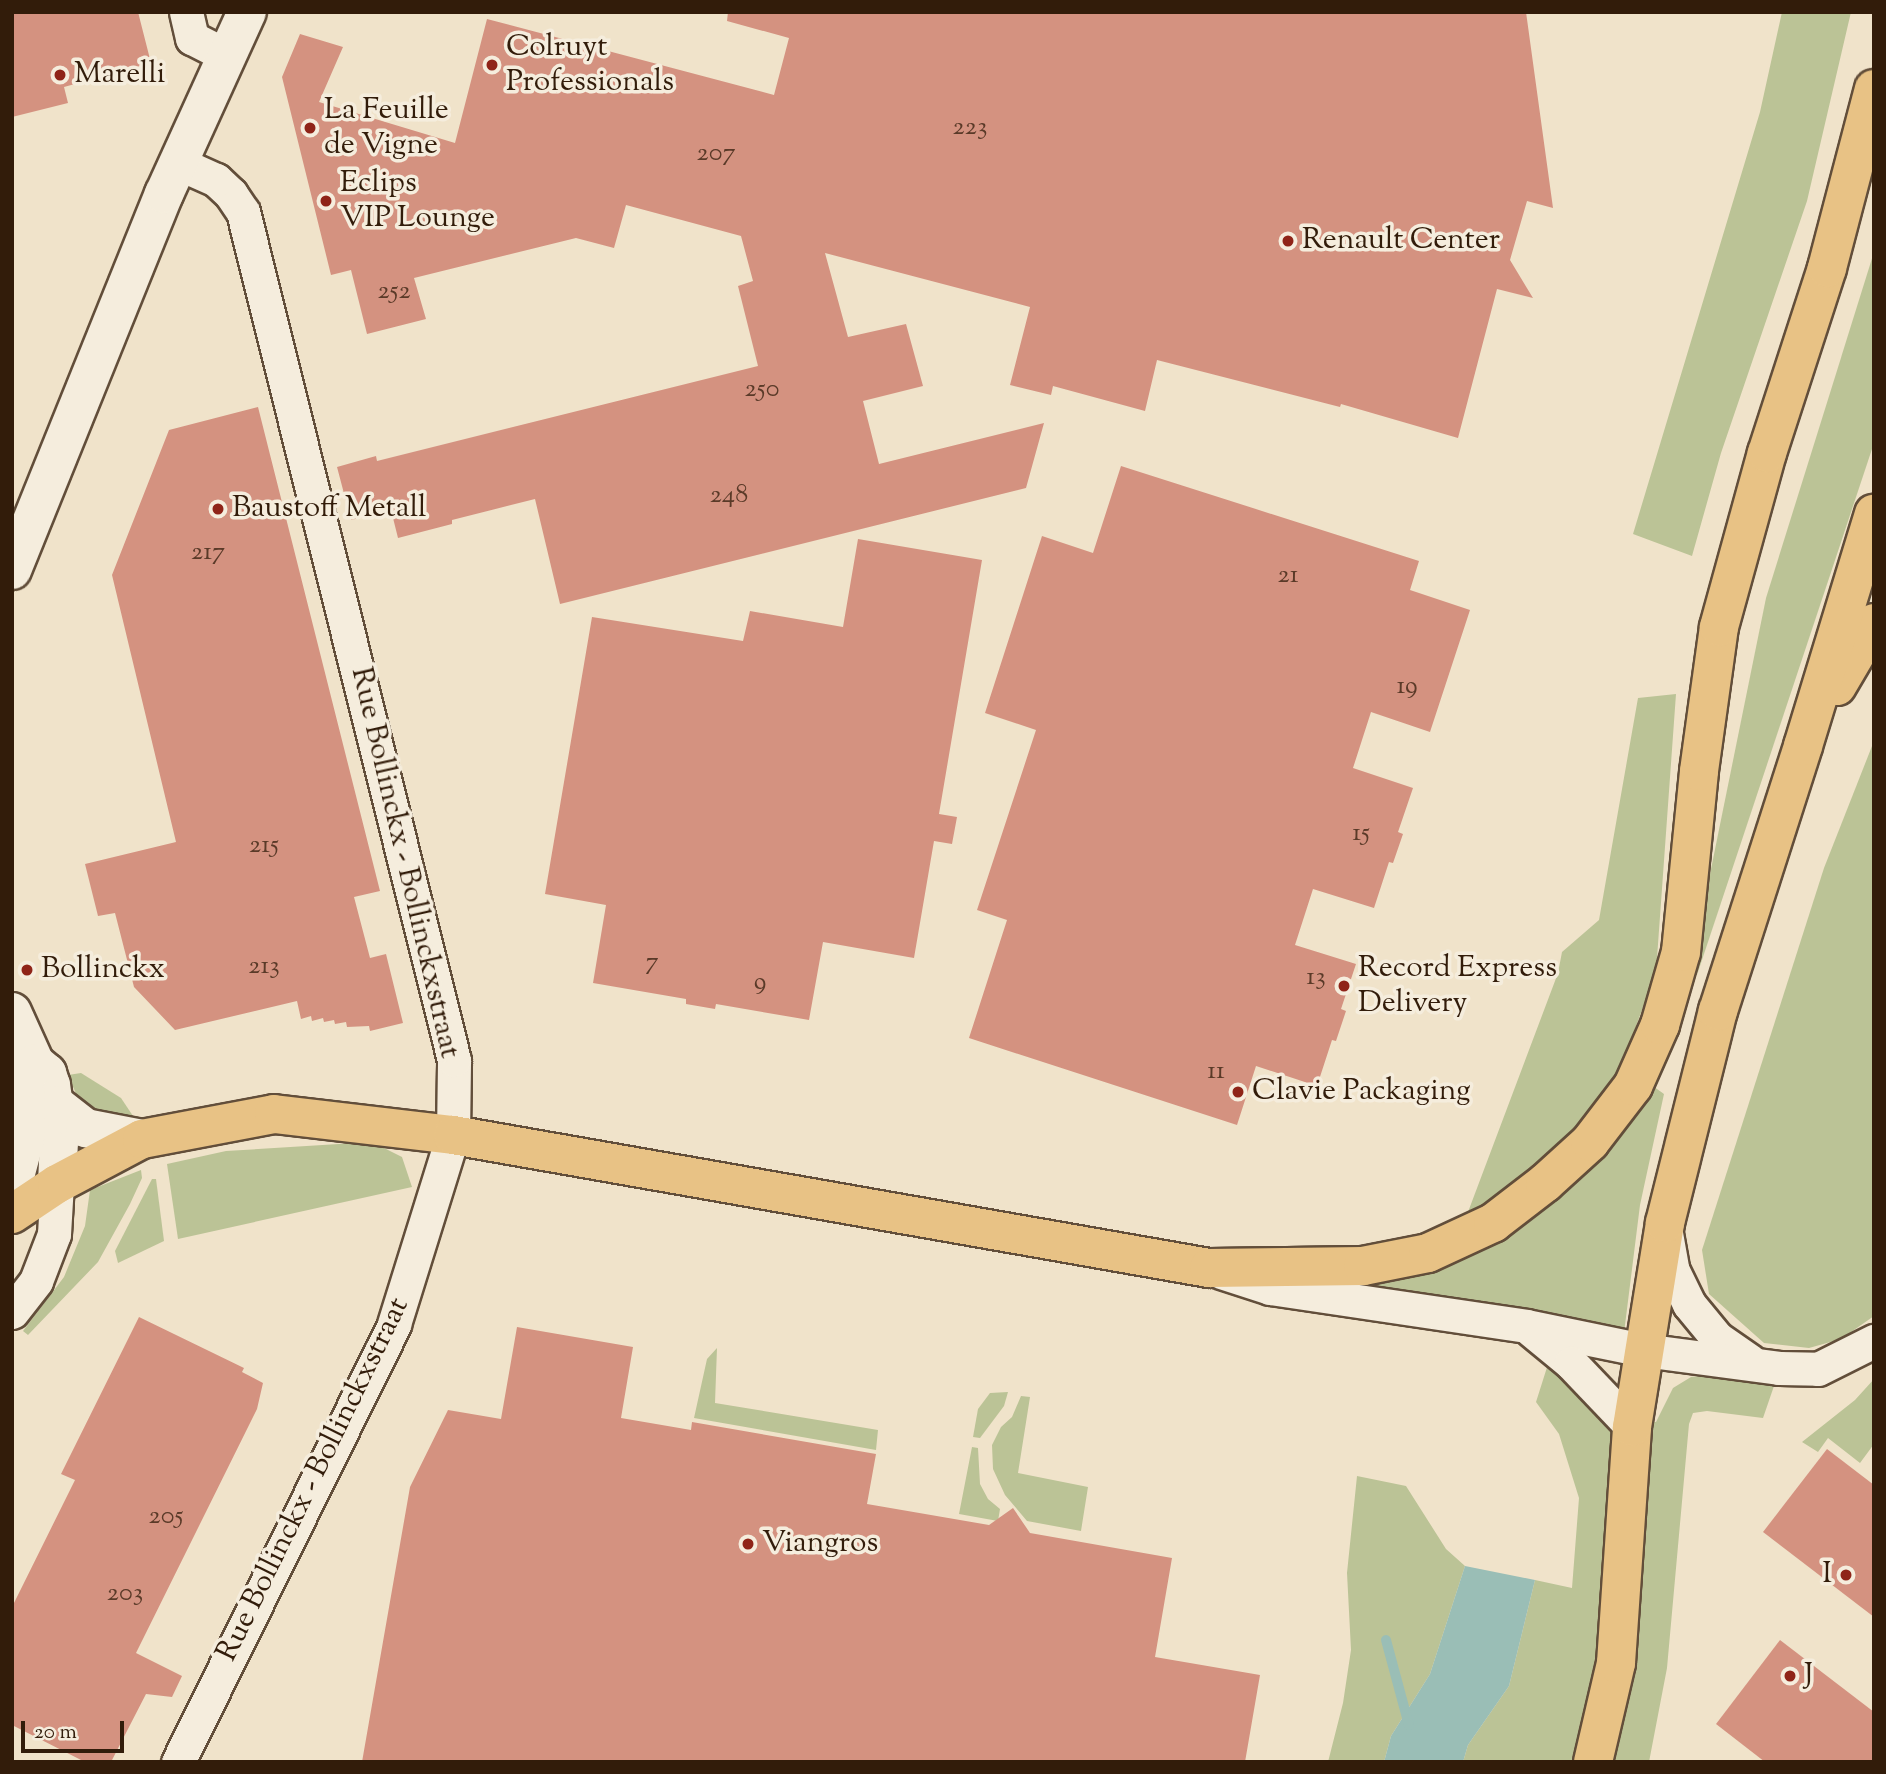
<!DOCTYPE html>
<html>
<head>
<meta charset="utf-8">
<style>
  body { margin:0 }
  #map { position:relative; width:1886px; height:1774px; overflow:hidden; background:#f0e3ca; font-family:"Sorts Mill Goudy",serif }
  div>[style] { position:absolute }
  .green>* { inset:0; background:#bbc396 }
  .water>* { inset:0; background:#9abeb6 }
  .stream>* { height:10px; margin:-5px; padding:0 5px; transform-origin:5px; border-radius:5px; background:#9abeb6 }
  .building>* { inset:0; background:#d49280 }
  .roads { filter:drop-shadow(2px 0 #624e3a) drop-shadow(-2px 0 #624e3a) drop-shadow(0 2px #624e3a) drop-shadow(0 -2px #624e3a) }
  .minor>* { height:33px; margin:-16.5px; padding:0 16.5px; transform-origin:16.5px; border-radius:16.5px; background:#f5eddd }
  .tertiary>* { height:38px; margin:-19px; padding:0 19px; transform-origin:19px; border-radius:19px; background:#f5eddd }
  .trunk>* { height:38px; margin:-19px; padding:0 19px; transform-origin:19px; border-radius:19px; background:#e8c285 }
  .motorway>* { height:38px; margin:-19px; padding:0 19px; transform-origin:19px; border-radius:19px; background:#e8c285 }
  .dots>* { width:19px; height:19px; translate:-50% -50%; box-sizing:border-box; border:4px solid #f5eddd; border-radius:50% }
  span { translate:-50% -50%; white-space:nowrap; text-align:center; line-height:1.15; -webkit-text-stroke:7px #f5eddd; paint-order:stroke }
  .number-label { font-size:26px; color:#5a3a28 }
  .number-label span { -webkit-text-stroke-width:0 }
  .poi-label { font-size:30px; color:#321c0a }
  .left { translate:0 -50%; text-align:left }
  .right { translate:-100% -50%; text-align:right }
  .street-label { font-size:30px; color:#321c0a }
  .frame { position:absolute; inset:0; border:14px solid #321c0a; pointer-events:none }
  .scale { position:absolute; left:21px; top:1721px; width:103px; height:32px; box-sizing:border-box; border:4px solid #321c0a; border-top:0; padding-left:9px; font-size:21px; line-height:24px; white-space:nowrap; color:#321c0a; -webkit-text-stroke:5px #f5eddd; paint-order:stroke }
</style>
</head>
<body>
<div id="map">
  <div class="green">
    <div style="clip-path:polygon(1782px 12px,1851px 12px,1807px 201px,1721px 453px,1692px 556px,1633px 534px,1760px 112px)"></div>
    <div style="clip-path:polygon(1874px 252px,1874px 443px,1697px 975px,1710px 874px,1766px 598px)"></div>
    <div style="clip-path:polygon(1676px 694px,1656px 972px,1622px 1064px,1664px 1094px,1640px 1205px,1624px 1333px,1348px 1282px,1462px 1257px,1468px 1212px,1558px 973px,1562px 952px,1599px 920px,1638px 698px)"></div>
    <div style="clip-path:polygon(1874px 741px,1874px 1316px,1841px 1339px,1809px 1348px,1764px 1343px,1709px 1294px,1702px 1250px,1824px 868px)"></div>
    <div style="clip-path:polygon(81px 1073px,121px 1098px,133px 1116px,110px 1120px,80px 1103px,68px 1075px)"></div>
    <div style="clip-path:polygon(355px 1143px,384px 1148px,402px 1157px,412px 1187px,178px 1239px,167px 1164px,226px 1151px)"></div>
    <div style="clip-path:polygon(141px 1170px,142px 1178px,130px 1204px,98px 1262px,28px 1335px,23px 1331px,64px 1277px,85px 1226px,90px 1190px)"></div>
    <div style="clip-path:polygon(152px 1179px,156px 1179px,164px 1241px,118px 1263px,115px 1251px)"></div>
    <div style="clip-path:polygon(717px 1348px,715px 1403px,878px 1430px,876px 1450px,694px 1418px,707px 1359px)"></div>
    <div style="clip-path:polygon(1549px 1361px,1601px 1418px,1656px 1422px,1673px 1388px,1691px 1377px,1708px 1375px,1774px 1386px,1763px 1418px,1707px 1411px,1693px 1413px,1689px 1424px,1667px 1668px,1649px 1762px,1463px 1762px,1468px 1745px,1509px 1686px,1535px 1580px,1572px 1588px,1579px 1498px,1559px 1434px,1536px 1402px)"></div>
    <div style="clip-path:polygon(1874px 1379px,1874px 1444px,1860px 1463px,1828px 1438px,1818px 1452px,1802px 1442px,1855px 1400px)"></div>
    <div style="clip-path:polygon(1008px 1392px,1004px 1406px,980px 1438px,973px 1437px,978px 1409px,990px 1393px)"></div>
    <div style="clip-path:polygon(1021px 1396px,1030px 1397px,1018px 1473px,1088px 1487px,1081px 1531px,1027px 1521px,1005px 1495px,993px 1469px,992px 1445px,1001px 1427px,1012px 1417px)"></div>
    <div style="clip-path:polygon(972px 1447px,978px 1448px,980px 1484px,988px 1499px,1000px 1509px,998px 1521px,959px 1514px)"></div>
    <div style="clip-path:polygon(1357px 1476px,1406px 1486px,1446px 1549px,1465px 1566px,1430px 1674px,1391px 1736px,1384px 1762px,1328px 1762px,1343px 1703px,1351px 1650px,1347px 1573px)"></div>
  </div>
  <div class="water">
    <div style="clip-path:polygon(1465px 1566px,1535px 1580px,1509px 1686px,1468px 1745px,1463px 1762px,1384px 1762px,1391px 1736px,1430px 1674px)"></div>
  </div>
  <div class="stream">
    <div style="left:1386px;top:1640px;width:88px;rotate:74.9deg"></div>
  </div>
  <div class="building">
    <div style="clip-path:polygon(12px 12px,138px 12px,151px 63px,64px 87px,68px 103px,12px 117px)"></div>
    <div style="clip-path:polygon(728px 12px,1526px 12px,1553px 208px,1527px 201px,1510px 260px,1533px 298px,1497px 289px,1458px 438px,1341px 404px,1340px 407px,1157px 360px,1145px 411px,1053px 386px,1051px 395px,1010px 385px,1030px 307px,825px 253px,848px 337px,906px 324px,923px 386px,863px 401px,879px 464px,1044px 423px,1026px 488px,560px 604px,535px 499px,452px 520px,452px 524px,398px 538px,391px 510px,351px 520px,337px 467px,376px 456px,377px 461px,758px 366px,738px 286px,753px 281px,741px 236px,626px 205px,614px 248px,576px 238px,414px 278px,426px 319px,367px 334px,351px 270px,331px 275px,282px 77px,300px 34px,343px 47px,319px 102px,455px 143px,487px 19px,774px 95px,789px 38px,727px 21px)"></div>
    <div style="clip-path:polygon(258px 407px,380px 891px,354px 897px,370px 958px,386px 954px,403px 1023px,370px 1031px,369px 1026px,347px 1027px,346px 1022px,335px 1024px,334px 1020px,324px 1022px,323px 1018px,312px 1021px,311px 1016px,301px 1019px,297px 1001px,175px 1030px,134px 987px,115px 913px,98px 916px,85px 864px,176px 842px,112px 575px,169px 430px)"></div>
    <div style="clip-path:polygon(1121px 466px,1419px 561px,1410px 590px,1470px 610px,1430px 732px,1371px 712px,1353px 768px,1413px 788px,1398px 832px,1403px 834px,1393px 863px,1389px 862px,1374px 908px,1313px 889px,1295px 945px,1356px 964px,1341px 1009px,1346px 1011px,1336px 1041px,1332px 1040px,1317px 1086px,1256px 1066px,1237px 1125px,969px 1038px,1007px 920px,977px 910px,1036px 730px,985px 713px,1042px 536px,1093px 553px)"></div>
    <div style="clip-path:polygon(858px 539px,982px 560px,939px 814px,957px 817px,952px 844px,934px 841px,914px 958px,823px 942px,809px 1020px,716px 1004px,715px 1009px,686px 1004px,686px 999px,593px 983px,606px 905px,545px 894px,592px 617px,743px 641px,750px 611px,843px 627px)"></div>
    <div style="clip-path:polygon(139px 1317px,244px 1368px,242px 1372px,263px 1383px,257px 1409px,136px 1653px,182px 1676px,172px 1697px,146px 1694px,111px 1762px,85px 1762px,12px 1725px,12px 1607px,75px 1480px,61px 1474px)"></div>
    <div style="clip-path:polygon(517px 1327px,633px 1347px,621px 1418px,691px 1430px,692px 1422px,876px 1454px,867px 1504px,989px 1525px,1013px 1508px,1030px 1533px,1172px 1558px,1155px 1657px,1260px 1675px,1245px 1762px,362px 1762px,410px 1487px,448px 1410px,501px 1419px)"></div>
    <div style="clip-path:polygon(1827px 1449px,1874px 1485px,1874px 1617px,1763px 1532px)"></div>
    <div style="clip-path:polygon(1780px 1640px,1874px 1712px,1874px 1762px,1765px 1762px,1716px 1724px)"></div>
  </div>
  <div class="roads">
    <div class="minor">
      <div style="left:186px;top:12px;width:27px;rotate:77deg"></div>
      <div style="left:192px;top:38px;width:38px;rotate:27deg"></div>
      <div style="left:1666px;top:1233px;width:39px;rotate:80deg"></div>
      <div style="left:1673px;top:1271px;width:37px;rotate:64deg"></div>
      <div style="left:1689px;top:1304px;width:44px;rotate:50.5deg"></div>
      <div style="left:1717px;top:1338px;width:40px;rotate:34.9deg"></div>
      <div style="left:1221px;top:1272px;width:52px;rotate:18.1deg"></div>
      <div style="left:1270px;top:1288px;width:259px;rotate:8.4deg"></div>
      <div style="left:1526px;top:1326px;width:119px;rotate:11.6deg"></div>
      <div style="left:1643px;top:1350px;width:137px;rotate:7.5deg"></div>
      <div style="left:1779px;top:1368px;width:39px;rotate:1deg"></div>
      <div style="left:1818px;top:1369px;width:63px;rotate:-26.6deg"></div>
      <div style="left:12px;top:1312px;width:39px;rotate:-52deg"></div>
      <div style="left:36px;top:1281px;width:50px;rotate:-69deg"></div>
      <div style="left:54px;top:1234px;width:50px;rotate:-86.6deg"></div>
      <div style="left:1531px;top:1330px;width:52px;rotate:39.5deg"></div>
      <div style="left:1571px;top:1363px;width:88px;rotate:46.4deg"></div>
      <div style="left:178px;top:1762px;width:488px;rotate:-63.7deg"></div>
      <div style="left:394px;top:1324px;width:198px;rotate:-72.7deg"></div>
      <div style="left:453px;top:1135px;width:75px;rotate:-89.2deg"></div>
      <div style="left:454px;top:1060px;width:874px;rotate:-103.97deg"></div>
      <div style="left:243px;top:212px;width:22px;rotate:-124deg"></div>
      <div style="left:231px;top:194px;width:21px;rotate:-137deg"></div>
      <div style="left:216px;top:180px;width:42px;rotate:-155.9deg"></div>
    </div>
    <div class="tertiary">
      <div style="left:12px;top:570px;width:406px;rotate:-68deg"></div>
      <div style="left:164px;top:194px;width:200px;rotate:-65.5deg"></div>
      <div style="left:12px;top:1012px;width:56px;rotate:65.7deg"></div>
      <div style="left:35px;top:1063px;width:16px;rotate:40deg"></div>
      <div style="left:47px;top:1073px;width:13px;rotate:72deg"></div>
      <div style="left:51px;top:1085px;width:57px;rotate:81.9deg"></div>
      <div style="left:59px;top:1141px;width:43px;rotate:92.7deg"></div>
      <div style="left:56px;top:1105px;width:37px;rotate:38deg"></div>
      <div style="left:85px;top:1128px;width:58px;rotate:10.9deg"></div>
      <div style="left:12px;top:1188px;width:51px;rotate:-75.1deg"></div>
      <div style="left:25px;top:1139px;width:61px;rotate:-89.1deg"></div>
      <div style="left:26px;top:1078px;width:17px;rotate:-59deg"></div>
    </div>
    <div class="trunk">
      <div style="left:12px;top:1214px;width:54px;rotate:-33.7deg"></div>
      <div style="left:57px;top:1184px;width:96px;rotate:-27.9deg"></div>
      <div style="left:142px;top:1139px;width:134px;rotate:-10.7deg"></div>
      <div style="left:274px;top:1114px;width:180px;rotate:6.7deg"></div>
      <div style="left:453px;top:1135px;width:768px;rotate:9.98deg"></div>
      <div style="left:1209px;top:1268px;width:154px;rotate:-0.7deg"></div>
      <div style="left:1363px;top:1266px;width:66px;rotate:-11.3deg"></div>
      <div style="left:1428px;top:1253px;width:72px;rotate:-24.8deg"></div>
      <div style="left:1493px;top:1223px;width:66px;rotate:-37.6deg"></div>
      <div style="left:1545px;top:1183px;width:61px;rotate:-42.3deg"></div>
      <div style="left:1590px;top:1142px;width:71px;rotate:-52.5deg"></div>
      <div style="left:1633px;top:1086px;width:67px;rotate:-66.1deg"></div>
      <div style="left:1660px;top:1025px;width:76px;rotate:-74deg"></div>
      <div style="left:1681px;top:952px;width:182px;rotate:-84.3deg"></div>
      <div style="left:1699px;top:771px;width:145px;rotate:-82.1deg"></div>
      <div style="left:1719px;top:627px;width:180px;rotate:-74.6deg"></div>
      <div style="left:1767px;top:453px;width:194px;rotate:-72deg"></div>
      <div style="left:1593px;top:1762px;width:102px;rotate:-76.9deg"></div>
      <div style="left:1616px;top:1663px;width:237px;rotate:-86.1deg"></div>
      <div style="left:1632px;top:1427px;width:207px;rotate:-80.8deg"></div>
      <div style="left:1665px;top:1223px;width:219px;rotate:-76deg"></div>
      <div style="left:1718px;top:1011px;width:278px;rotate:-72.2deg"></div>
    </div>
    <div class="motorway">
      <div style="left:1827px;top:268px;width:185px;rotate:-75.3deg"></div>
      <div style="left:1837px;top:686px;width:73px;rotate:-59.6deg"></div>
      <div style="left:1803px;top:746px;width:243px;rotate:-73deg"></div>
    </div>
  </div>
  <div class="dots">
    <div style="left:492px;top:65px;background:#8f2418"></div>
    <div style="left:60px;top:75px;background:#8f2418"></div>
    <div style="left:310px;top:128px;background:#8f2418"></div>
    <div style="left:326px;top:201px;background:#8f2418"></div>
    <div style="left:1288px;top:241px;background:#8f2418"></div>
    <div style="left:218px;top:509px;background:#8f2418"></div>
    <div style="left:27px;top:970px;background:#8f2418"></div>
    <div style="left:1344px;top:986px;background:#8f2418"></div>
    <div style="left:1238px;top:1092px;background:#8f2418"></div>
    <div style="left:748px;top:1544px;background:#8f2418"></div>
    <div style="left:1846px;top:1575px;background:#8f2418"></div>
    <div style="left:1790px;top:1676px;background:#8f2418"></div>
  </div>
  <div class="number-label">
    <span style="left:970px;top:128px">223</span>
    <span style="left:716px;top:154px">207</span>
    <span style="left:394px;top:292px">252</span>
    <span style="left:762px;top:390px">250</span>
    <span style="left:729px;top:496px">248</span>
    <span style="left:208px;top:553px">217</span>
    <span style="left:1288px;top:576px">21</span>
    <span style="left:1407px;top:687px">19</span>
    <span style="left:1361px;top:834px">15</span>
    <span style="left:264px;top:846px">215</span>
    <span style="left:652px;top:963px">7</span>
    <span style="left:264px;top:967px">213</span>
    <span style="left:1316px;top:978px">13</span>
    <span style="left:760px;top:983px">9</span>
    <span style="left:1216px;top:1072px">11</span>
    <span style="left:166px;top:1517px">205</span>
    <span style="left:125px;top:1594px">203</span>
  </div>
  <div class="poi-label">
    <span class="left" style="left:506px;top:65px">Colruyt<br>Professionals</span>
    <span class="left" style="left:74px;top:75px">Marelli</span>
    <span class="left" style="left:324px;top:128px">La Feuille<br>de Vigne</span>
    <span class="left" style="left:340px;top:201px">Eclips<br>VIP Lounge</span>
    <span class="left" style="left:1302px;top:241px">Renault Center</span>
    <span class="left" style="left:232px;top:509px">Baustoff Metall</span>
    <span class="left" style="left:1358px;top:986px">Record Express<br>Delivery</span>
    <span class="left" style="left:41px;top:970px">Bollinckx</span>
    <span class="left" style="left:1252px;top:1092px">Clavie Packaging</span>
    <span class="left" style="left:762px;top:1544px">Viangros</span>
    <span class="right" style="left:1832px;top:1575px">I</span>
    <span class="left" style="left:1804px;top:1676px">J</span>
  </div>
  <div class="street-label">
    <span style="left:404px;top:863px;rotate:77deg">Rue Bollinckx - Bollinckxstraat</span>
    <span style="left:314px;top:1480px;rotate:-64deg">Rue Bollinckx - Bollinckxstraat</span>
  </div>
  <div class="frame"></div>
  <div class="scale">20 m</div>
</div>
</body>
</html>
